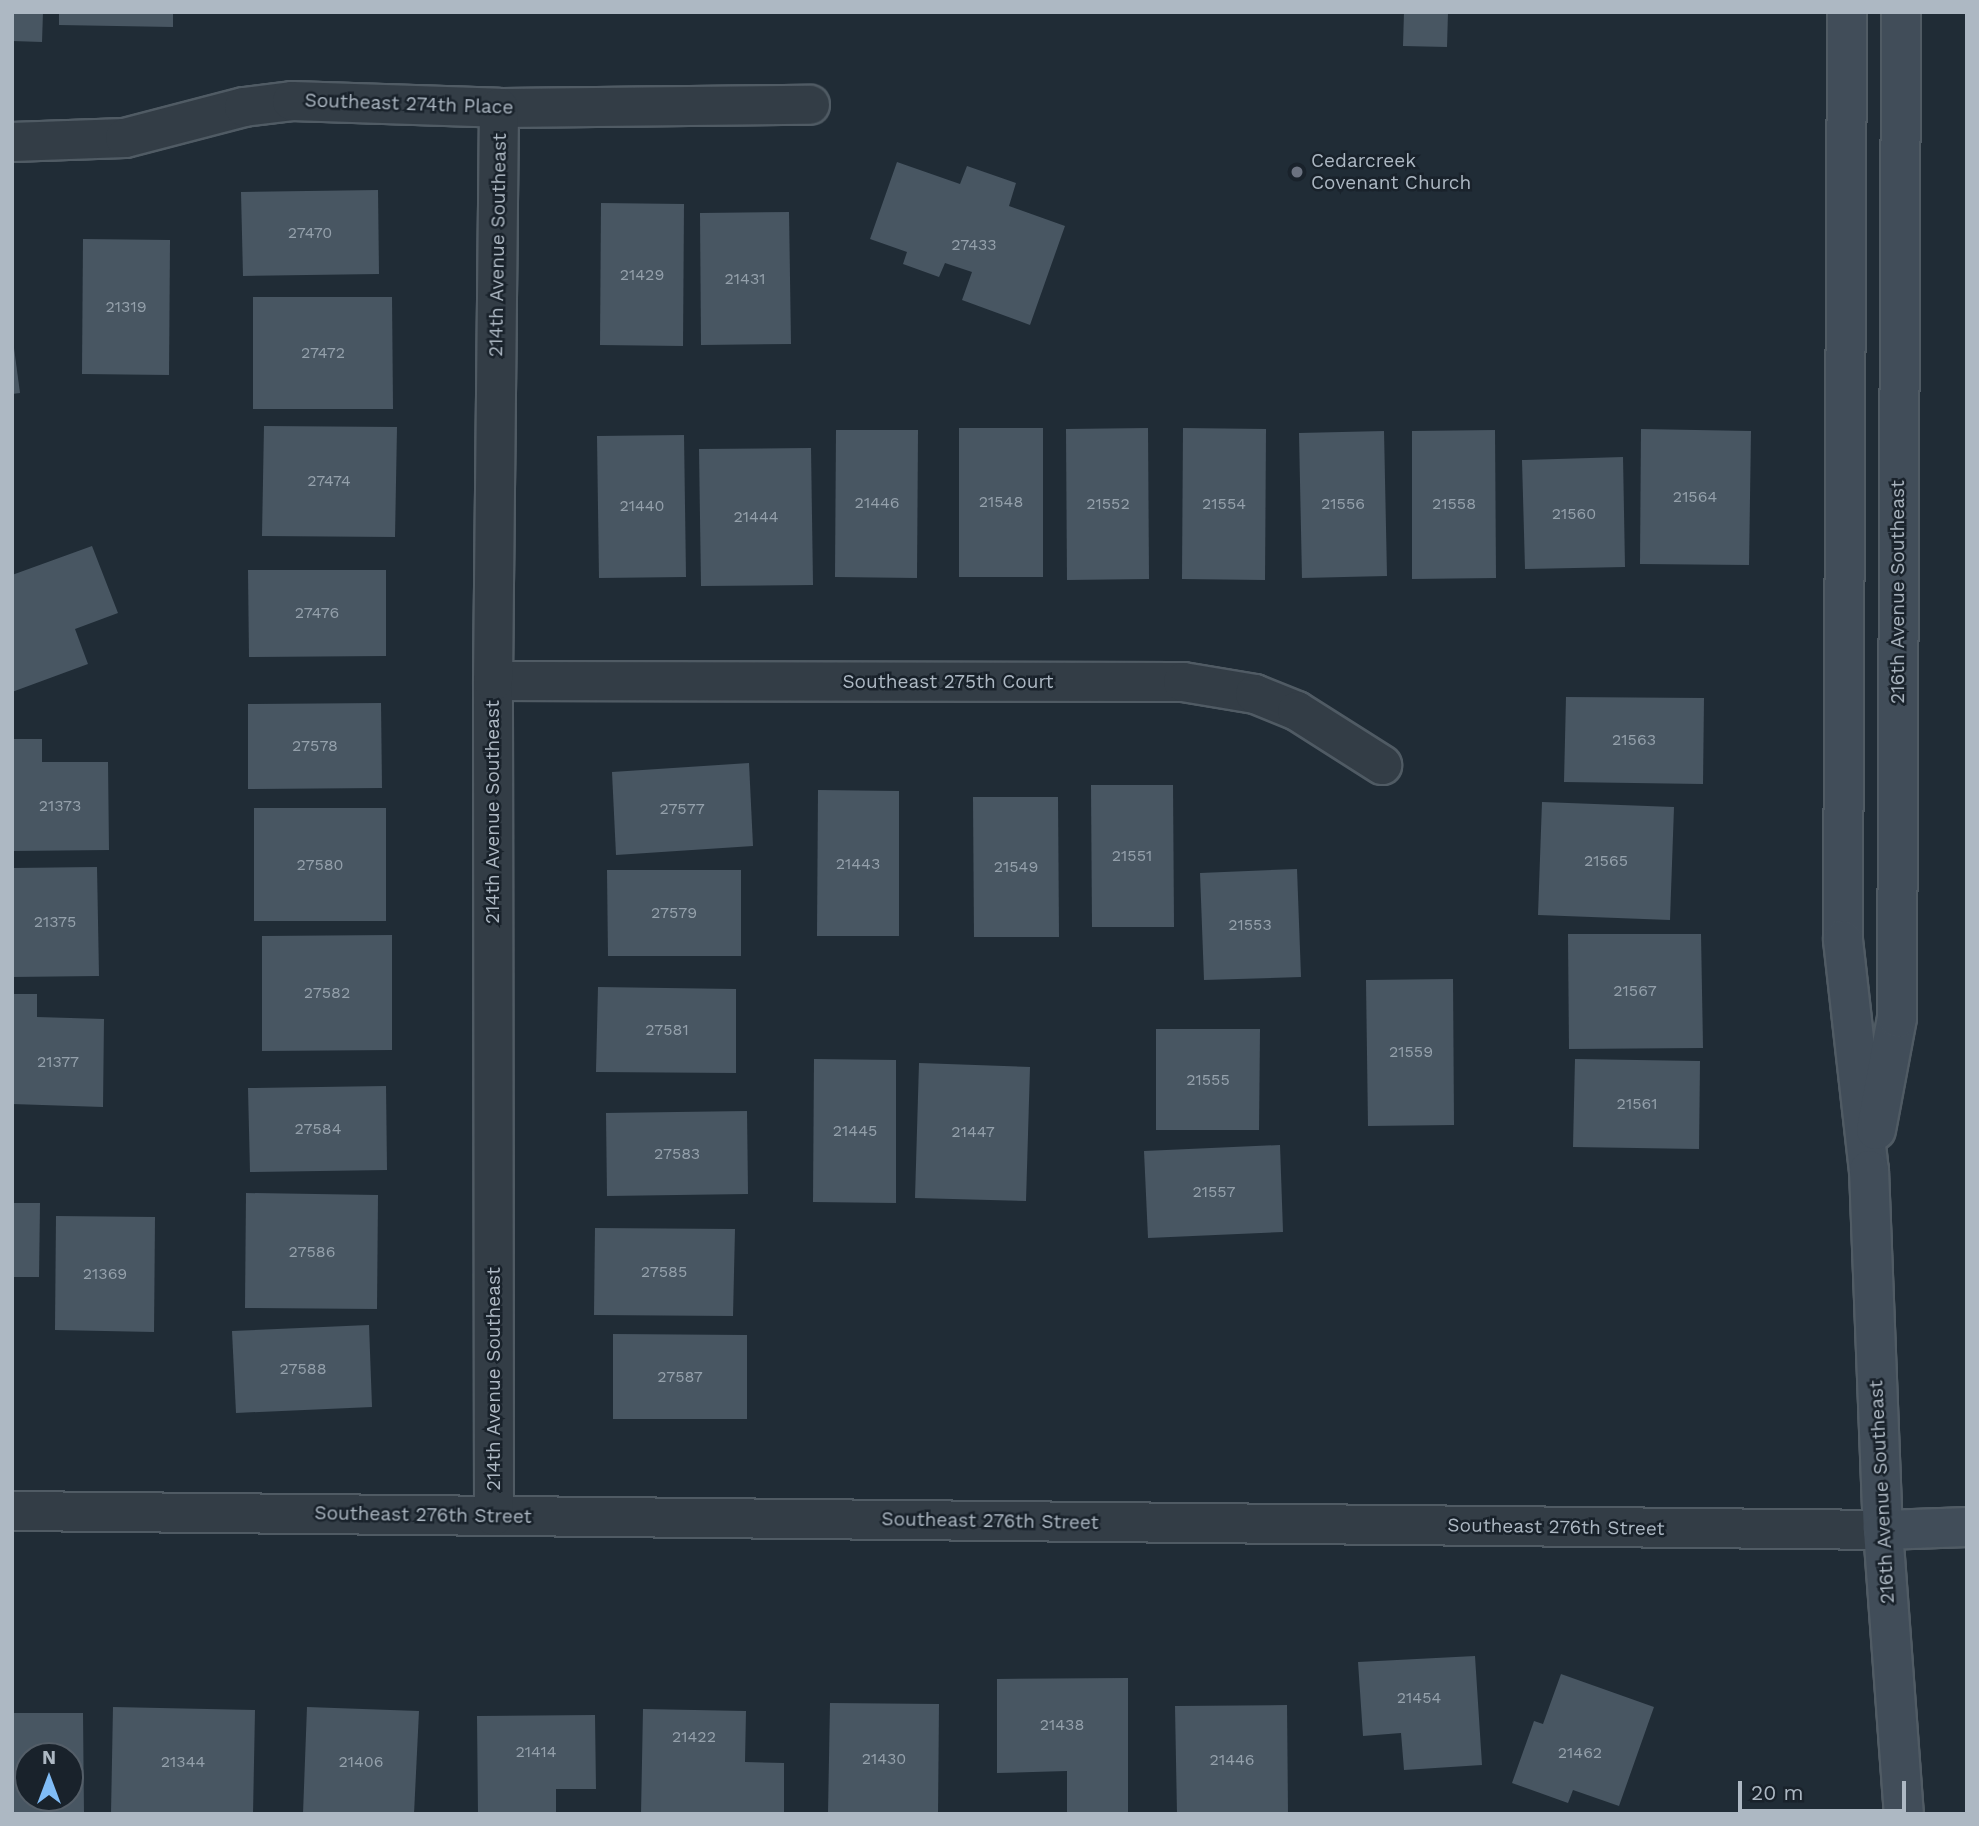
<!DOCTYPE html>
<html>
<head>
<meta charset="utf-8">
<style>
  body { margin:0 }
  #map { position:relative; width:1979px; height:1826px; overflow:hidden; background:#202c36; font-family:"Work Sans",sans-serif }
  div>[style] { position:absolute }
  .building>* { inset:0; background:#485662 }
  .roads { filter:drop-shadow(2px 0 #505b64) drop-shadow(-2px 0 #505b64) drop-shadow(0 2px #505b64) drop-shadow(0 -2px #505b64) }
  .street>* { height:38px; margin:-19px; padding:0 19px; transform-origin:19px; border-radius:19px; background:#333d46 }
  .secondary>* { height:38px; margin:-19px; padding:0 19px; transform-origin:19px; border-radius:19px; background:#414d59 }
  .dots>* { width:19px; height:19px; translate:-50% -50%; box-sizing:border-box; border:4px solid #19222b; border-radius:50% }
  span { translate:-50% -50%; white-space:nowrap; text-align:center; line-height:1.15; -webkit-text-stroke:5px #19222b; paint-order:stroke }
  .number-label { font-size:16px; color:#94a0ab }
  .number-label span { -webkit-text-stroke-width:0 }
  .street-label { font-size:19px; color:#adb8c3 }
  .poi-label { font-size:19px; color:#adb8c3 }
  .left { translate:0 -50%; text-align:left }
  .frame { position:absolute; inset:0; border:14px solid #adb8c3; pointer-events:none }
  .north { position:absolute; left:14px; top:1742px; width:70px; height:70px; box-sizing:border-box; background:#19222b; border:2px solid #545e68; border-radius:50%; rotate:0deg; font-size:19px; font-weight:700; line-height:28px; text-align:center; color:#adb8c3 }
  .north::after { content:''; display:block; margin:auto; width:24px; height:32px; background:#80bcf6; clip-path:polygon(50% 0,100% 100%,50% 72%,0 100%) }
  .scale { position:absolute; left:1738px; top:1781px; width:168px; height:32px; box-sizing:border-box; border:4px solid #adb8c3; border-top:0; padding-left:9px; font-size:21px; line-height:24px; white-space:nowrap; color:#adb8c3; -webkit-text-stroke:5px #19222b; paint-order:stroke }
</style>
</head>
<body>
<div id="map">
  <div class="building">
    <div style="clip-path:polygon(12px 12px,43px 12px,42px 42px,12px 41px)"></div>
    <div style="clip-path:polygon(59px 12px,173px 12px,173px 27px,59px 25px)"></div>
    <div style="clip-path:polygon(1404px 12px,1448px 12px,1447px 47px,1403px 46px)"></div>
    <div style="clip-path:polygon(897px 162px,960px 184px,967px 166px,1016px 183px,1009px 206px,1065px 226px,1030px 325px,962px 300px,972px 272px,945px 263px,939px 277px,903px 264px,907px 252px,870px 239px)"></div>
    <div style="clip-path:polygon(378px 190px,379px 274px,243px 276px,241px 192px)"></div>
    <div style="clip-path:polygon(601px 203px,684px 204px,683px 346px,600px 345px)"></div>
    <div style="clip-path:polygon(789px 212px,791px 344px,701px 345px,700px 213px)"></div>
    <div style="clip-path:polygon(83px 239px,170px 240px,169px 375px,82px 374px)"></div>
    <div style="clip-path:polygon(253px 297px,392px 297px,393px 409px,253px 409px)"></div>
    <div style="clip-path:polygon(12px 333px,20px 393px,12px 394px)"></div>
    <div style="clip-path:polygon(264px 426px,397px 427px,395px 537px,262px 536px)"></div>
    <div style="clip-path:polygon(959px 428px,1043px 428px,1043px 577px,959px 577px)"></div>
    <div style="clip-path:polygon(1148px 428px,1149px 579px,1067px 580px,1066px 429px)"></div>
    <div style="clip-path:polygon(1183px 428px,1266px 429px,1265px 580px,1182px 579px)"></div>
    <div style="clip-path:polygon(1641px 429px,1751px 431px,1749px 565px,1640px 564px)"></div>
    <div style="clip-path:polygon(836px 430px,918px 430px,917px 578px,835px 577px)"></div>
    <div style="clip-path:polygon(1495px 430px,1496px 578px,1412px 579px,1412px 431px)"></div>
    <div style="clip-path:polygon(1384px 431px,1387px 576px,1302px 578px,1299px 433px)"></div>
    <div style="clip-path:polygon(684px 435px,686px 577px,599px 578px,597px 436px)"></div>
    <div style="clip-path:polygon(811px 448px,813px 585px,701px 586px,699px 449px)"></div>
    <div style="clip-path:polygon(1623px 457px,1625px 567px,1525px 569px,1522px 460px)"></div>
    <div style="clip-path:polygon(92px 546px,118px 613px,75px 629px,88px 664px,12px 692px,12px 575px)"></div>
    <div style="clip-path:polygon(248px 570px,386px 570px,386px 656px,249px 657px)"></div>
    <div style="clip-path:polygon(1566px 697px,1704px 698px,1703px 784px,1564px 782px)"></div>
    <div style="clip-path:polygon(381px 703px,382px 788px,248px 789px,248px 704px)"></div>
    <div style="clip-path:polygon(12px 739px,42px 739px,42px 762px,108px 762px,109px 850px,12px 851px)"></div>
    <div style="clip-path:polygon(749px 763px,753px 846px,616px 855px,612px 772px)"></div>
    <div style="clip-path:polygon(1091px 785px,1173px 785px,1174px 927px,1092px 927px)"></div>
    <div style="clip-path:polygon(818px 790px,899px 791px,899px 936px,817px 936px)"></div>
    <div style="clip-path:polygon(973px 797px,1058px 797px,1059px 937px,974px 937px)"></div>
    <div style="clip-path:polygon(1542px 802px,1674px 807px,1670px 920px,1538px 915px)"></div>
    <div style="clip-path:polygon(254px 808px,386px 808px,386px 921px,254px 921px)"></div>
    <div style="clip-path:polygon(97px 867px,99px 976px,12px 977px,12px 868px)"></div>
    <div style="clip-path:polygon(1297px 869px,1301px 977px,1204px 980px,1200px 873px)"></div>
    <div style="clip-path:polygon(607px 870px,741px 870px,741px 956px,608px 956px)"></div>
    <div style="clip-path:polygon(1568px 934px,1701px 934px,1703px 1048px,1569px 1049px)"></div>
    <div style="clip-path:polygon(392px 935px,392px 1050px,262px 1051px,262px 936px)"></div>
    <div style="clip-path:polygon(1453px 979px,1454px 1125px,1368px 1126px,1366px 980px)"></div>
    <div style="clip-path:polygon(598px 987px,736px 989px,736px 1073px,596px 1072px)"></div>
    <div style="clip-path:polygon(12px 994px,37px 994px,37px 1017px,104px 1019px,103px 1107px,12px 1104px)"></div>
    <div style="clip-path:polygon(1156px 1029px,1260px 1029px,1259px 1130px,1156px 1130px)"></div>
    <div style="clip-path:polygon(814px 1059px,896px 1060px,896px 1203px,813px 1202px)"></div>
    <div style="clip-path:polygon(1575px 1059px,1700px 1061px,1699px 1149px,1573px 1147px)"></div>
    <div style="clip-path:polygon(919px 1063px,1030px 1067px,1026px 1201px,915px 1198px)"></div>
    <div style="clip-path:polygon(386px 1086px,387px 1170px,250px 1172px,248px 1088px)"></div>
    <div style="clip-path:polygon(747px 1111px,748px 1194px,607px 1196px,606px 1113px)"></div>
    <div style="clip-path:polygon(1280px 1145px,1283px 1232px,1148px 1238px,1144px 1151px)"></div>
    <div style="clip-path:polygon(246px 1193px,378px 1195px,377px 1309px,245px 1308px)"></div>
    <div style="clip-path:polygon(12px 1203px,40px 1203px,39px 1277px,12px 1277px)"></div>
    <div style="clip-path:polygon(56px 1216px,155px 1217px,154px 1332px,55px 1330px)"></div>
    <div style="clip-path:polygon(595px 1228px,735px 1229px,733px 1316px,594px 1315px)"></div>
    <div style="clip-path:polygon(369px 1325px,372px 1407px,236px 1413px,232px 1331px)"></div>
    <div style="clip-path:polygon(613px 1334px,747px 1335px,747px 1419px,613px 1419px)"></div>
    <div style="clip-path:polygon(1475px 1656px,1482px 1765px,1404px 1770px,1401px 1733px,1363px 1736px,1358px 1662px)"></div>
    <div style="clip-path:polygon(1561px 1674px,1654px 1707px,1619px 1806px,1573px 1790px,1568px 1803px,1512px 1783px,1534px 1721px,1543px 1724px)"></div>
    <div style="clip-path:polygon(1128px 1678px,1128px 1814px,1067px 1814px,1067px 1771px,997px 1773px,997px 1679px)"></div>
    <div style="clip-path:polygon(830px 1703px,939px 1704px,938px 1814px,828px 1814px)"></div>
    <div style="clip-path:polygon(1287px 1705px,1288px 1814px,1177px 1814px,1175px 1706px)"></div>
    <div style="clip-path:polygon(113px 1707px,255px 1710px,253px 1814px,111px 1814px)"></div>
    <div style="clip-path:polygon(307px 1707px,419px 1711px,414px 1814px,303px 1814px)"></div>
    <div style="clip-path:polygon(643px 1709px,746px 1711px,745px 1762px,784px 1763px,784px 1814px,641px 1814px)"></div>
    <div style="clip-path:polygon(evenodd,12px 1713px,83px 1713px,84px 1814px,12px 1814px,12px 1713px,28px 1756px,70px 1756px,70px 1798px,28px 1798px,28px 1756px)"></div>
    <div style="clip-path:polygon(595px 1715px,596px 1789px,556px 1789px,556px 1814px,478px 1814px,477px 1716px)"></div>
  </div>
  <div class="roads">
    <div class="street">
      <div style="left:12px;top:142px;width:113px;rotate:-2deg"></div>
      <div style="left:125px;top:138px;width:123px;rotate:-14.6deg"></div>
      <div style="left:244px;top:107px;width:48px;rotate:-7.1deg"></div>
      <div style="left:292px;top:101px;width:207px;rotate:1.9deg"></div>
      <div style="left:499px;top:108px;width:311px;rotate:-0.6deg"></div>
      <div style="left:493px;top:681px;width:690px;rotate:0.08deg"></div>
      <div style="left:1183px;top:682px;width:73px;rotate:9.5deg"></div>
      <div style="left:1255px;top:694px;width:45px;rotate:22deg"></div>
      <div style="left:1297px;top:711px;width:101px;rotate:32.4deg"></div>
      <div style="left:12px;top:1511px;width:1871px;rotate:0.58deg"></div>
      <div style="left:494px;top:1516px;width:835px;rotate:-90.07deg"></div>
      <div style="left:493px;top:681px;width:573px;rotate:-89.4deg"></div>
    </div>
    <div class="secondary">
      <div style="left:1847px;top:12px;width:928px;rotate:90.25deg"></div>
      <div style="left:1843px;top:940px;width:231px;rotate:83.6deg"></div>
      <div style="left:1869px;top:1170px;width:360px;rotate:87.8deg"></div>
      <div style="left:1883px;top:1530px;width:285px;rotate:85.8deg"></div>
      <div style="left:1876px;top:1130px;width:114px;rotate:-79.4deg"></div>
      <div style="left:1897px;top:1018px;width:1006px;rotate:-89.77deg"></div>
      <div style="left:1883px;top:1530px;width:84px;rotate:-2deg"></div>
    </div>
  </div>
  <div class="dots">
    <div style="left:1297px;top:172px;background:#6b7280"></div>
  </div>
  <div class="number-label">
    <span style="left:310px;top:233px">27470</span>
    <span style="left:974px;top:245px">27433</span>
    <span style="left:642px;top:275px">21429</span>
    <span style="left:745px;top:279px">21431</span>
    <span style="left:126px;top:307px">21319</span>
    <span style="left:323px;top:353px">27472</span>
    <span style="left:329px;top:481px">27474</span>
    <span style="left:1695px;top:497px">21564</span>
    <span style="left:1001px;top:502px">21548</span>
    <span style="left:877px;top:503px">21446</span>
    <span style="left:1108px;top:504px">21552</span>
    <span style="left:1224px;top:504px">21554</span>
    <span style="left:1343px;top:504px">21556</span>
    <span style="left:1454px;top:504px">21558</span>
    <span style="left:642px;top:506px">21440</span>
    <span style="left:1574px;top:514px">21560</span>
    <span style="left:756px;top:517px">21444</span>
    <span style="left:317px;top:613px">27476</span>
    <span style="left:1634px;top:740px">21563</span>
    <span style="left:315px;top:746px">27578</span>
    <span style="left:60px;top:806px">21373</span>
    <span style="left:682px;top:809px">27577</span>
    <span style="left:1132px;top:856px">21551</span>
    <span style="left:1606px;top:861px">21565</span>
    <span style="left:858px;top:864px">21443</span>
    <span style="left:320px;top:865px">27580</span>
    <span style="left:1016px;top:867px">21549</span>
    <span style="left:674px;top:913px">27579</span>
    <span style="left:55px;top:922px">21375</span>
    <span style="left:1250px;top:925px">21553</span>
    <span style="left:1635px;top:991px">21567</span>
    <span style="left:327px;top:993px">27582</span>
    <span style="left:667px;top:1030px">27581</span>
    <span style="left:1411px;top:1052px">21559</span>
    <span style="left:58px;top:1062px">21377</span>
    <span style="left:1208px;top:1080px">21555</span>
    <span style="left:1637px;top:1104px">21561</span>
    <span style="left:318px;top:1129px">27584</span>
    <span style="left:855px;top:1131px">21445</span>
    <span style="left:973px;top:1132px">21447</span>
    <span style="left:677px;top:1154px">27583</span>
    <span style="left:1214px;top:1192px">21557</span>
    <span style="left:312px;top:1252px">27586</span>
    <span style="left:664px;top:1272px">27585</span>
    <span style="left:105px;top:1274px">21369</span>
    <span style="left:303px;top:1369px">27588</span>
    <span style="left:680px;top:1377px">27587</span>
    <span style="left:1419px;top:1698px">21454</span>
    <span style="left:1062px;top:1725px">21438</span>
    <span style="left:694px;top:1737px">21422</span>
    <span style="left:536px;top:1752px">21414</span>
    <span style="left:1580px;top:1753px">21462</span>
    <span style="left:884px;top:1759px">21430</span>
    <span style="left:1232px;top:1760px">21446</span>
    <span style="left:183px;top:1762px">21344</span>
    <span style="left:361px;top:1762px">21406</span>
  </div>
  <div class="street-label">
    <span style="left:409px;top:104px;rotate:2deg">Southeast 274th Place</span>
    <span style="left:498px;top:245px;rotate:-89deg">214th Avenue Southeast</span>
    <span style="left:1898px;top:592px;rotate:-90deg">216th Avenue Southeast</span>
    <span style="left:948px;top:682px">Southeast 275th Court</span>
    <span style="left:493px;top:812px;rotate:-90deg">214th Avenue Southeast</span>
    <span style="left:494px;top:1379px;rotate:-90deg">214th Avenue Southeast</span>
    <span style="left:1882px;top:1492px;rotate:-93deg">216th Avenue Southeast</span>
    <span style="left:423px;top:1515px;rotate:1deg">Southeast 276th Street</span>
    <span style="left:990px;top:1521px;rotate:1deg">Southeast 276th Street</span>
    <span style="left:1556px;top:1527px;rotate:1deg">Southeast 276th Street</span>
  </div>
  <div class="poi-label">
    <span class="left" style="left:1311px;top:172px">Cedarcreek<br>Covenant Church</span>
  </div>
  <div class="frame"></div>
  <div class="north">N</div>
  <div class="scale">20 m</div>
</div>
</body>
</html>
